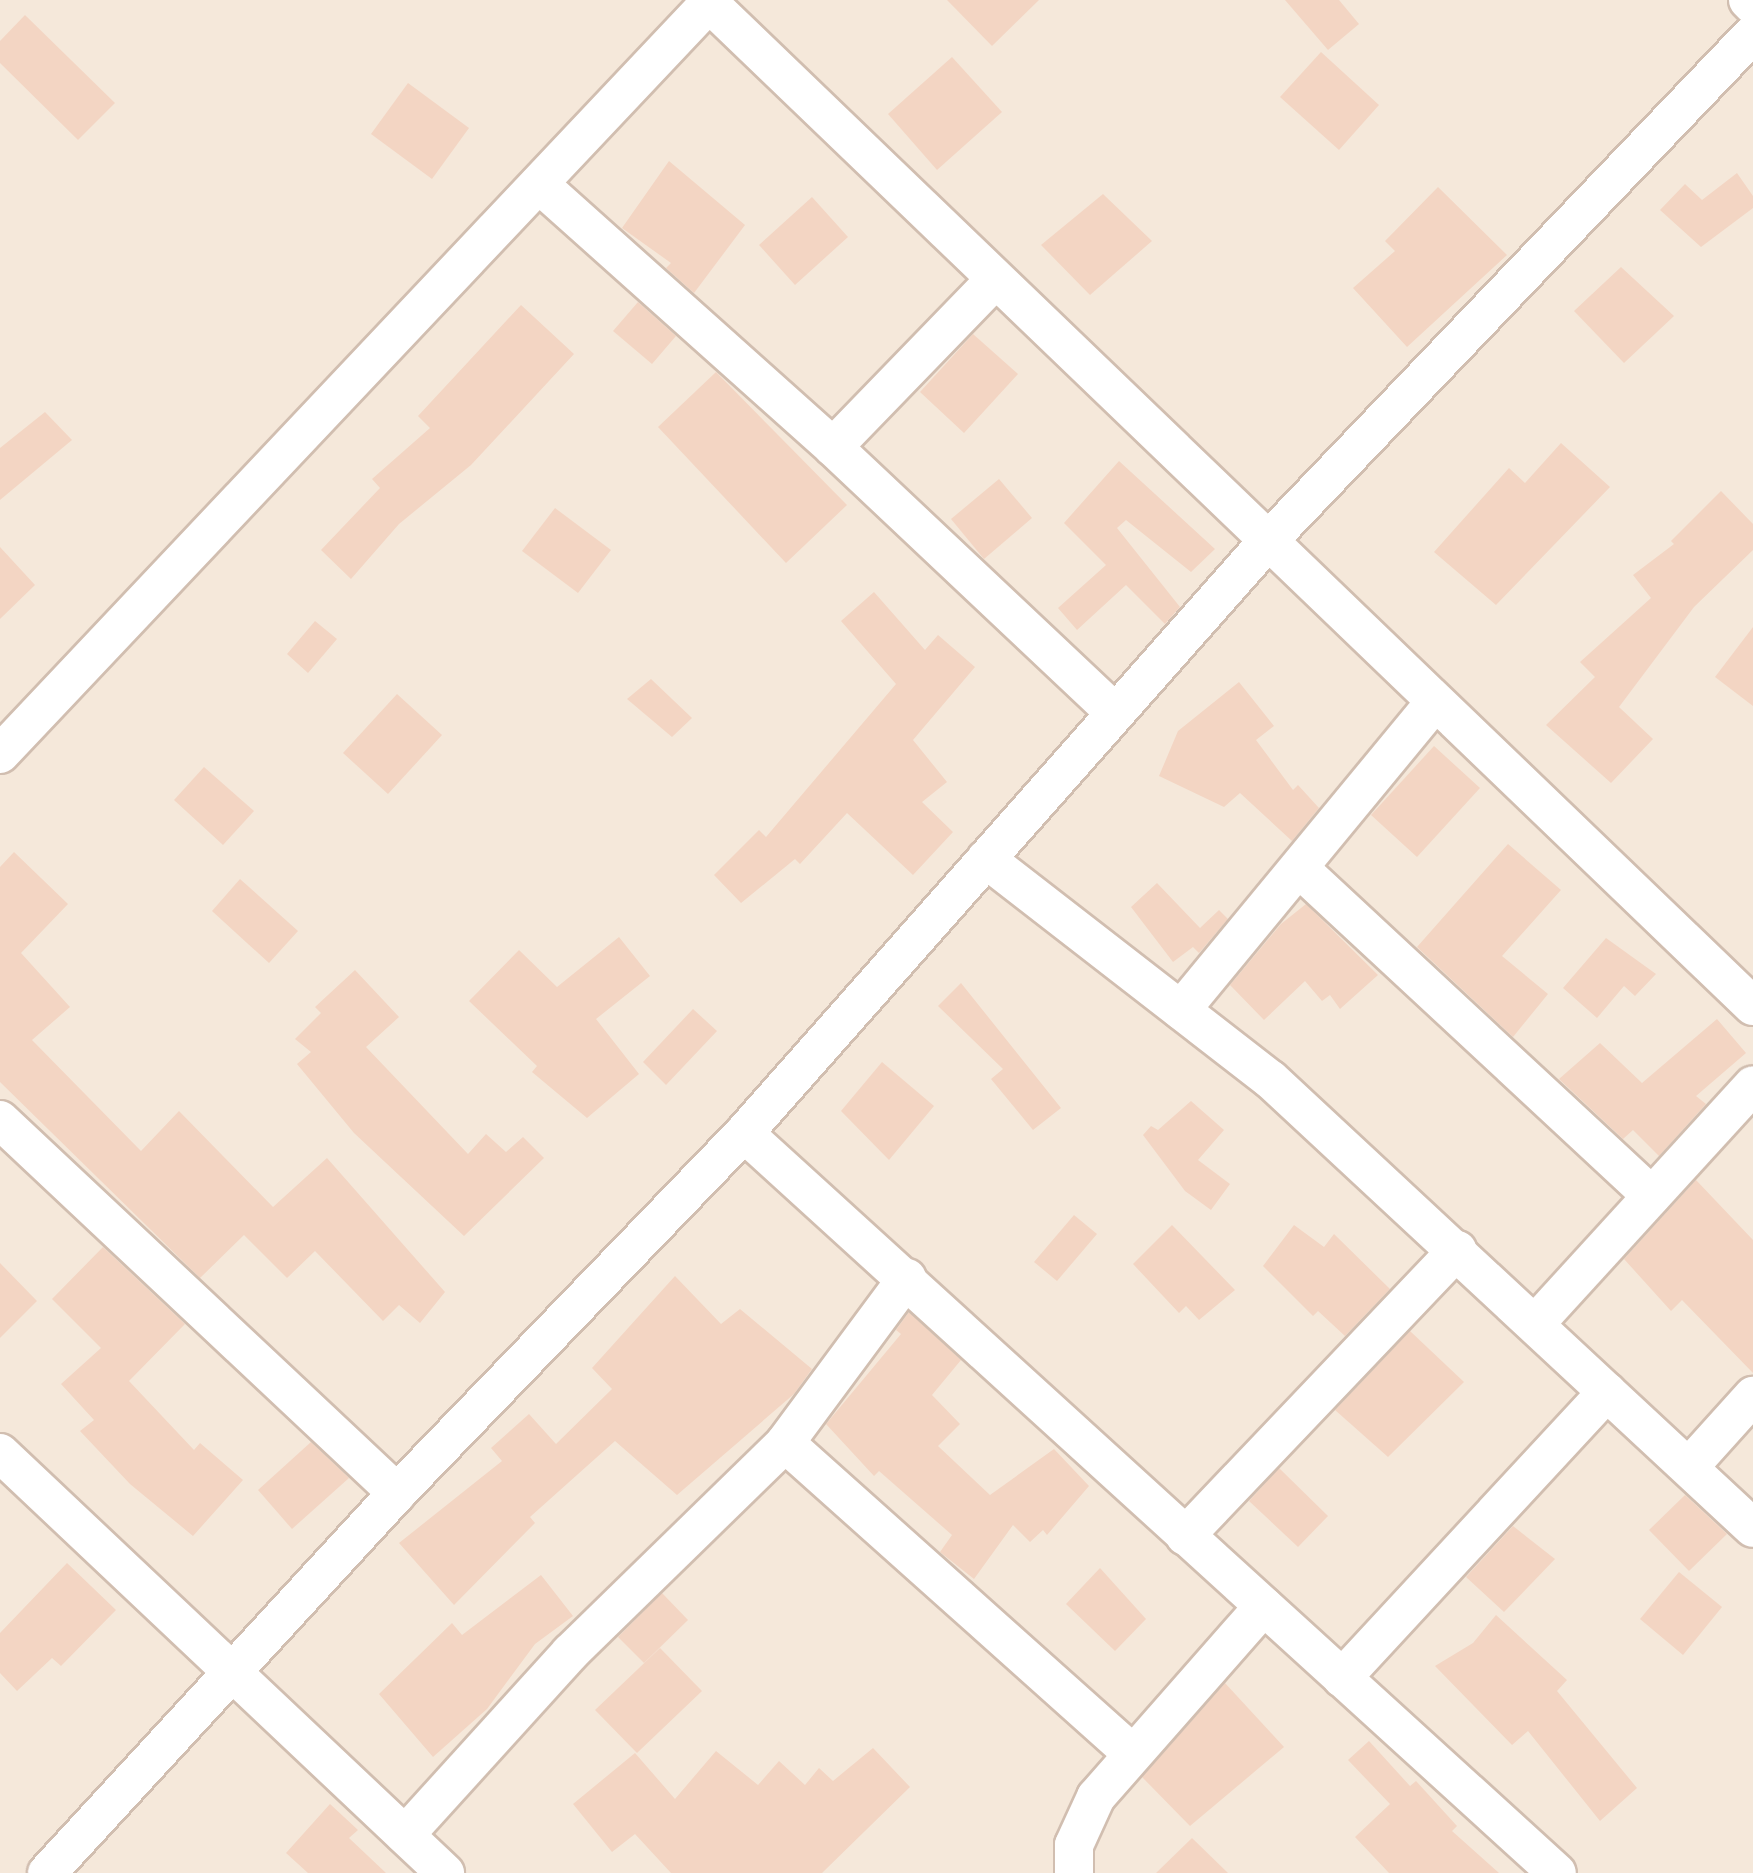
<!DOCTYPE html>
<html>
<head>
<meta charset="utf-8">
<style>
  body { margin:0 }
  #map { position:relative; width:1753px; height:1873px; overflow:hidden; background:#fdf6ec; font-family:"IBM Plex Sans",sans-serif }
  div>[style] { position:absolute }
  .residential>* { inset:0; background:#f5e8da }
  .building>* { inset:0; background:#f3d5c3 }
  .roads { filter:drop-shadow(2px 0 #d1beb0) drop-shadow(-2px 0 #d1beb0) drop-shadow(0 2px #d1beb0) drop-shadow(0 -2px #d1beb0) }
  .minor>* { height:38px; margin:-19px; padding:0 19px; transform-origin:19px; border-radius:19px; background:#fff }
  span { translate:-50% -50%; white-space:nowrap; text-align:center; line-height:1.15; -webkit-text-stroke:5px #fffaf3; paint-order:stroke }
</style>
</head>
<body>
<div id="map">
  <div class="residential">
    <div style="clip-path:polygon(0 0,1753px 0,1753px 1873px,0 1873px)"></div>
  </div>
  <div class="building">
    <div style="clip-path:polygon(947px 0,1039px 0,992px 46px)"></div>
    <div style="clip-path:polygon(1285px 0,1339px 0,1359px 24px,1328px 50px)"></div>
    <div style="clip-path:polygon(25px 15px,115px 103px,78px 140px,0 63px,0 41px)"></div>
    <div style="clip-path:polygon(1321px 52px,1379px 105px,1339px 150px,1280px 97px)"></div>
    <div style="clip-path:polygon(952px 57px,1002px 112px,937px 170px,888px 114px)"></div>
    <div style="clip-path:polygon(408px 83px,469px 128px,432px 179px,371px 134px)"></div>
    <div style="clip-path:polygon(669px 161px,745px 225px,694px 293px,666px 268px,671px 263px,622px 228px)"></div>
    <div style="clip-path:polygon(1737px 173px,1753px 196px,1753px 208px,1701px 247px,1660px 210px,1685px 184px,1702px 200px)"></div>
    <div style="clip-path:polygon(1438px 187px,1507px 255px,1407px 347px,1353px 288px,1395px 251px,1385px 241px)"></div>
    <div style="clip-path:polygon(1103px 194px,1152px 241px,1090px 295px,1041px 245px)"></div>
    <div style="clip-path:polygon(812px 197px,848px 237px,795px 285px,759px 245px)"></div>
    <div style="clip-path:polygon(1621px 267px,1674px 316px,1624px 363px,1574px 311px)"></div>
    <div style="clip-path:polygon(638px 302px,676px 336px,652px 364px,613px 331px)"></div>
    <div style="clip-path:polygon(521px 305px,574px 354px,471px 465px,399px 524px,351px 579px,321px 550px,380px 488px,372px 479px,430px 428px,418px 416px)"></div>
    <div style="clip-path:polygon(973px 334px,1018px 374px,964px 433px,920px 392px)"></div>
    <div style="clip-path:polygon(716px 372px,847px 505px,786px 563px,658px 427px)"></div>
    <div style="clip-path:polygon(45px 412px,72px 440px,0 500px,0 448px)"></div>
    <div style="clip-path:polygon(1561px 443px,1610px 487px,1496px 605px,1434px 552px,1509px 468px,1525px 483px)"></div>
    <div style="clip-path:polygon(1119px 461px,1215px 549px,1191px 572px,1126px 520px,1117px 528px,1180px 607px,1165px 624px,1126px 585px,1077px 630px,1058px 608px,1106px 565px,1064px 523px)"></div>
    <div style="clip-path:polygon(999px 479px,1032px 518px,984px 559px,951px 519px)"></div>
    <div style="clip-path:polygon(1721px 491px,1753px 524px,1753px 550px,1694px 607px,1619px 707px,1653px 739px,1611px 783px,1546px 725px,1595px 677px,1580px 662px,1651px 598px,1633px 575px,1674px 544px,1671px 541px)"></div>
    <div style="clip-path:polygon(555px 508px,611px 550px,578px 593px,522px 551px)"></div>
    <div style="clip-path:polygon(0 547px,35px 585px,0 619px)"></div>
    <div style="clip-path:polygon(874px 592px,925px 650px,938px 635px,975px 667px,913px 740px,947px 782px,922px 802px,953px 832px,913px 875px,847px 813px,800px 864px,795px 859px,741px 903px,714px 875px,759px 830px,766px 837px,896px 684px,841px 621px)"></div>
    <div style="clip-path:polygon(315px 621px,337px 639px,308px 673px,287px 654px)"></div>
    <div style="clip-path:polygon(1753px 627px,1753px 706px,1715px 677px)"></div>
    <div style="clip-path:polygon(651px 679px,692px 718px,672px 737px,627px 699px)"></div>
    <div style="clip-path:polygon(1239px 682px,1274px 726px,1256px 740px,1293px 790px,1298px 785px,1319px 808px,1292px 841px,1240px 793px,1224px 807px,1159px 776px,1178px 731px)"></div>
    <div style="clip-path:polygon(397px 694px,442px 735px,388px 794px,343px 753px)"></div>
    <div style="clip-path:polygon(1434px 746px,1480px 788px,1417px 857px,1371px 815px)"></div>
    <div style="clip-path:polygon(204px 767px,254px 811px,223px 845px,174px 800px)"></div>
    <div style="clip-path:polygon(1508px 844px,1561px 890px,1502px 956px,1548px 994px,1513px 1037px,1417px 947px)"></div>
    <div style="clip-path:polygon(14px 852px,68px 904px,21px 953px,70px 1007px,32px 1040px,141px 1151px,179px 1111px,273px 1207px,327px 1158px,445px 1292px,420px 1323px,399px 1305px,383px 1321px,315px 1251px,287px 1278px,244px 1235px,200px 1278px,0 1082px,0 867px)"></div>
    <div style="clip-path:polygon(240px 879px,298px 931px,269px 963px,212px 911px)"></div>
    <div style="clip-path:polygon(1157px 883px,1200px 928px,1219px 910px,1228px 919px,1199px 953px,1193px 947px,1173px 962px,1131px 907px)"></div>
    <div style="clip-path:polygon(1306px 904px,1378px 975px,1340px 1009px,1330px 995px,1322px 1001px,1305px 981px,1264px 1020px,1230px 985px,1281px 924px)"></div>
    <div style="clip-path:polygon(619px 937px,650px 976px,596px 1019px,639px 1074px,587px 1118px,532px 1072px,537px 1066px,469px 1001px,519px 950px,557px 987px)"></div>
    <div style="clip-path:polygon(1606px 938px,1656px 974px,1635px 996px,1624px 986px,1597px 1018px,1563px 988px)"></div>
    <div style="clip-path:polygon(355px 970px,399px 1017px,366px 1047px,468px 1154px,486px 1134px,506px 1152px,523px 1137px,544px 1158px,464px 1236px,354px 1133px,297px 1064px,311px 1052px,295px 1039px,321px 1013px,315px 1007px)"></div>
    <div style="clip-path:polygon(961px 983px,1061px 1108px,1033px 1130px,991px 1079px,1003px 1069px,938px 1006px)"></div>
    <div style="clip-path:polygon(693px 1009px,717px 1031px,666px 1085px,643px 1062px)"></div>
    <div style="clip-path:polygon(1717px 1019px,1746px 1053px,1696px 1096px,1706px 1104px,1659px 1156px,1633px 1130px,1623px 1139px,1559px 1079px,1600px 1043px,1642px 1083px)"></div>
    <div style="clip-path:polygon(882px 1062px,934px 1106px,889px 1160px,841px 1111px)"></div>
    <div style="clip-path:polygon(1191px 1101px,1224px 1130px,1198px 1160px,1230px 1184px,1211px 1210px,1185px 1191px,1143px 1135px,1151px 1126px,1158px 1130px)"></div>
    <div style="clip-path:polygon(1696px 1180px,1753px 1240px,1753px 1373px,1682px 1300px,1671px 1311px,1624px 1259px)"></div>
    <div style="clip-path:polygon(1074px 1215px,1097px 1234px,1057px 1281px,1034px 1262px)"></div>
    <div style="clip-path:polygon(1172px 1225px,1235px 1290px,1199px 1320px,1186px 1306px,1179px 1313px,1133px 1264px)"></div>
    <div style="clip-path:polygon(1294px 1225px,1324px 1247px,1334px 1234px,1390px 1289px,1345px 1336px,1318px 1311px,1313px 1316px,1263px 1266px)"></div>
    <div style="clip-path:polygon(103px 1247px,185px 1324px,129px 1381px,194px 1450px,200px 1443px,243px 1480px,193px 1536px,130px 1484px,80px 1431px,94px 1420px,61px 1384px,101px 1348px,52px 1299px)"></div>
    <div style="clip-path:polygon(0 1263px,37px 1301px,0 1338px)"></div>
    <div style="clip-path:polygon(675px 1276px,721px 1324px,740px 1309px,812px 1369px,794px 1394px,677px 1495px,615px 1441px,530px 1517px,535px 1523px,454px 1605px,399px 1543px,502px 1461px,491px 1448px,529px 1414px,556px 1444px,612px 1389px,592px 1368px)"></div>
    <div style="clip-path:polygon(909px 1312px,961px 1360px,932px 1395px,960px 1424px,938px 1446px,990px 1495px,1054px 1449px,1089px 1486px,1047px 1535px,1043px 1530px,1030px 1542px,1013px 1525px,974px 1579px,940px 1552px,952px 1535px,879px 1471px,874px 1476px,826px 1424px,901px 1334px,896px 1330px)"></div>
    <div style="clip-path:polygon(1410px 1331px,1464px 1382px,1388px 1457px,1335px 1410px)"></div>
    <div style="clip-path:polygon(311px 1442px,349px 1478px,292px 1529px,258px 1490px)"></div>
    <div style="clip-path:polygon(1279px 1468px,1328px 1516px,1298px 1547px,1249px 1501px)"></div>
    <div style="clip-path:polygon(1685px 1495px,1727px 1534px,1689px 1571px,1649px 1530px)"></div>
    <div style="clip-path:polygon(1513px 1526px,1555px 1559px,1504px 1612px,1466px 1577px)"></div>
    <div style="clip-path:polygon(67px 1563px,116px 1610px,61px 1666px,52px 1658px,17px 1691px,0 1673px,0 1633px)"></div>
    <div style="clip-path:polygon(1100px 1568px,1146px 1619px,1115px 1651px,1066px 1604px)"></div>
    <div style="clip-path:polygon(1679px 1572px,1722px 1607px,1683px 1655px,1640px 1619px)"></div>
    <div style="clip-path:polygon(541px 1575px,573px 1616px,535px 1644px,487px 1709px,433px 1757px,379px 1694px,452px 1623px,462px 1635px)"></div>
    <div style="clip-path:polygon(662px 1593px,688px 1620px,644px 1663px,618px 1637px)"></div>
    <div style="clip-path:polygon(1496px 1615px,1567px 1680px,1557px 1691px,1637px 1788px,1600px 1821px,1528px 1731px,1512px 1745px,1435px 1666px,1473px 1643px)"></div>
    <div style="clip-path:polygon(660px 1648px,702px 1691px,637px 1753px,595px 1710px)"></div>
    <div style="clip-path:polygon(1225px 1683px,1284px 1747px,1190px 1826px,1142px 1777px)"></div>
    <div style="clip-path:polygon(1369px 1741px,1410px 1786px,1416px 1781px,1457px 1826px,1452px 1831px,1499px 1873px,1389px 1873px,1355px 1837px,1390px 1804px,1348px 1760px)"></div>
    <div style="clip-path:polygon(873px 1748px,910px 1787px,822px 1873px,671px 1873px,635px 1834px,612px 1852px,573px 1804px,635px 1753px,675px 1799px,716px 1751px,758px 1785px,779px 1761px,805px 1785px,819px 1768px,833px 1781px)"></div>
    <div style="clip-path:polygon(330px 1804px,358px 1830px,349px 1838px,386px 1873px,308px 1873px,286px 1853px)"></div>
    <div style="clip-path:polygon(1192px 1838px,1228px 1873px,1156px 1873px)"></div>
  </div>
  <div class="roads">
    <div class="minor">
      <div style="left:706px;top:0;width:1452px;rotate:43.86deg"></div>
      <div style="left:1748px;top:0;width:7px;rotate:45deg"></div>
      <div style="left:539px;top:184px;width:394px;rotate:41.8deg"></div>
      <div style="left:833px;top:447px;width:388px;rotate:43.3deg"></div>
      <div style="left:833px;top:447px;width:230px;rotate:-45.9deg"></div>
      <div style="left:0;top:754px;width:1037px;rotate:-46.64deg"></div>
      <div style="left:986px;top:859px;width:359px;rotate:37.8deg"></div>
      <div style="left:1270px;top:1079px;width:659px;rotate:42.91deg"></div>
      <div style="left:1300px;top:869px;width:480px;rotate:42.9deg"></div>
      <div style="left:1181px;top:1010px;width:399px;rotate:-50.5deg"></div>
      <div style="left:0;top:1120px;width:545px;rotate:43.21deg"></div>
      <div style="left:744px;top:1133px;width:1099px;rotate:42.31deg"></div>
      <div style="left:907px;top:1278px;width:205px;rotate:126.5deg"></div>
      <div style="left:785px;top:1443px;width:464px;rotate:41.8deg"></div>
      <div style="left:1535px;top:1324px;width:323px;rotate:-47.6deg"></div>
      <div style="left:0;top:1453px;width:612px;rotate:43.34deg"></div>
      <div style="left:1689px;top:1467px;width:96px;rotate:-48deg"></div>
      <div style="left:1185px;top:1536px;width:395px;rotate:-46.4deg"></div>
      <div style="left:1342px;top:1678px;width:390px;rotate:-47.2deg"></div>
      <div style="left:405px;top:1835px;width:246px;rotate:-47.8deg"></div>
      <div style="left:570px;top:1653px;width:301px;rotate:-44.3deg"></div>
      <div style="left:47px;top:1873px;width:517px;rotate:-47.35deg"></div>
      <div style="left:397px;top:1493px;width:500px;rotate:-46.05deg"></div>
      <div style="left:744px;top:1133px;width:789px;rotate:-48.49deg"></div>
      <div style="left:1267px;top:542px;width:703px;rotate:-46.27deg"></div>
      <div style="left:1074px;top:1873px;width:28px;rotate:-90deg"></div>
      <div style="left:1074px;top:1845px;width:53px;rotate:-65.4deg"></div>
      <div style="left:1096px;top:1797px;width:254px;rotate:-48.7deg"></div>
    </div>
  </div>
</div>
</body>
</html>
